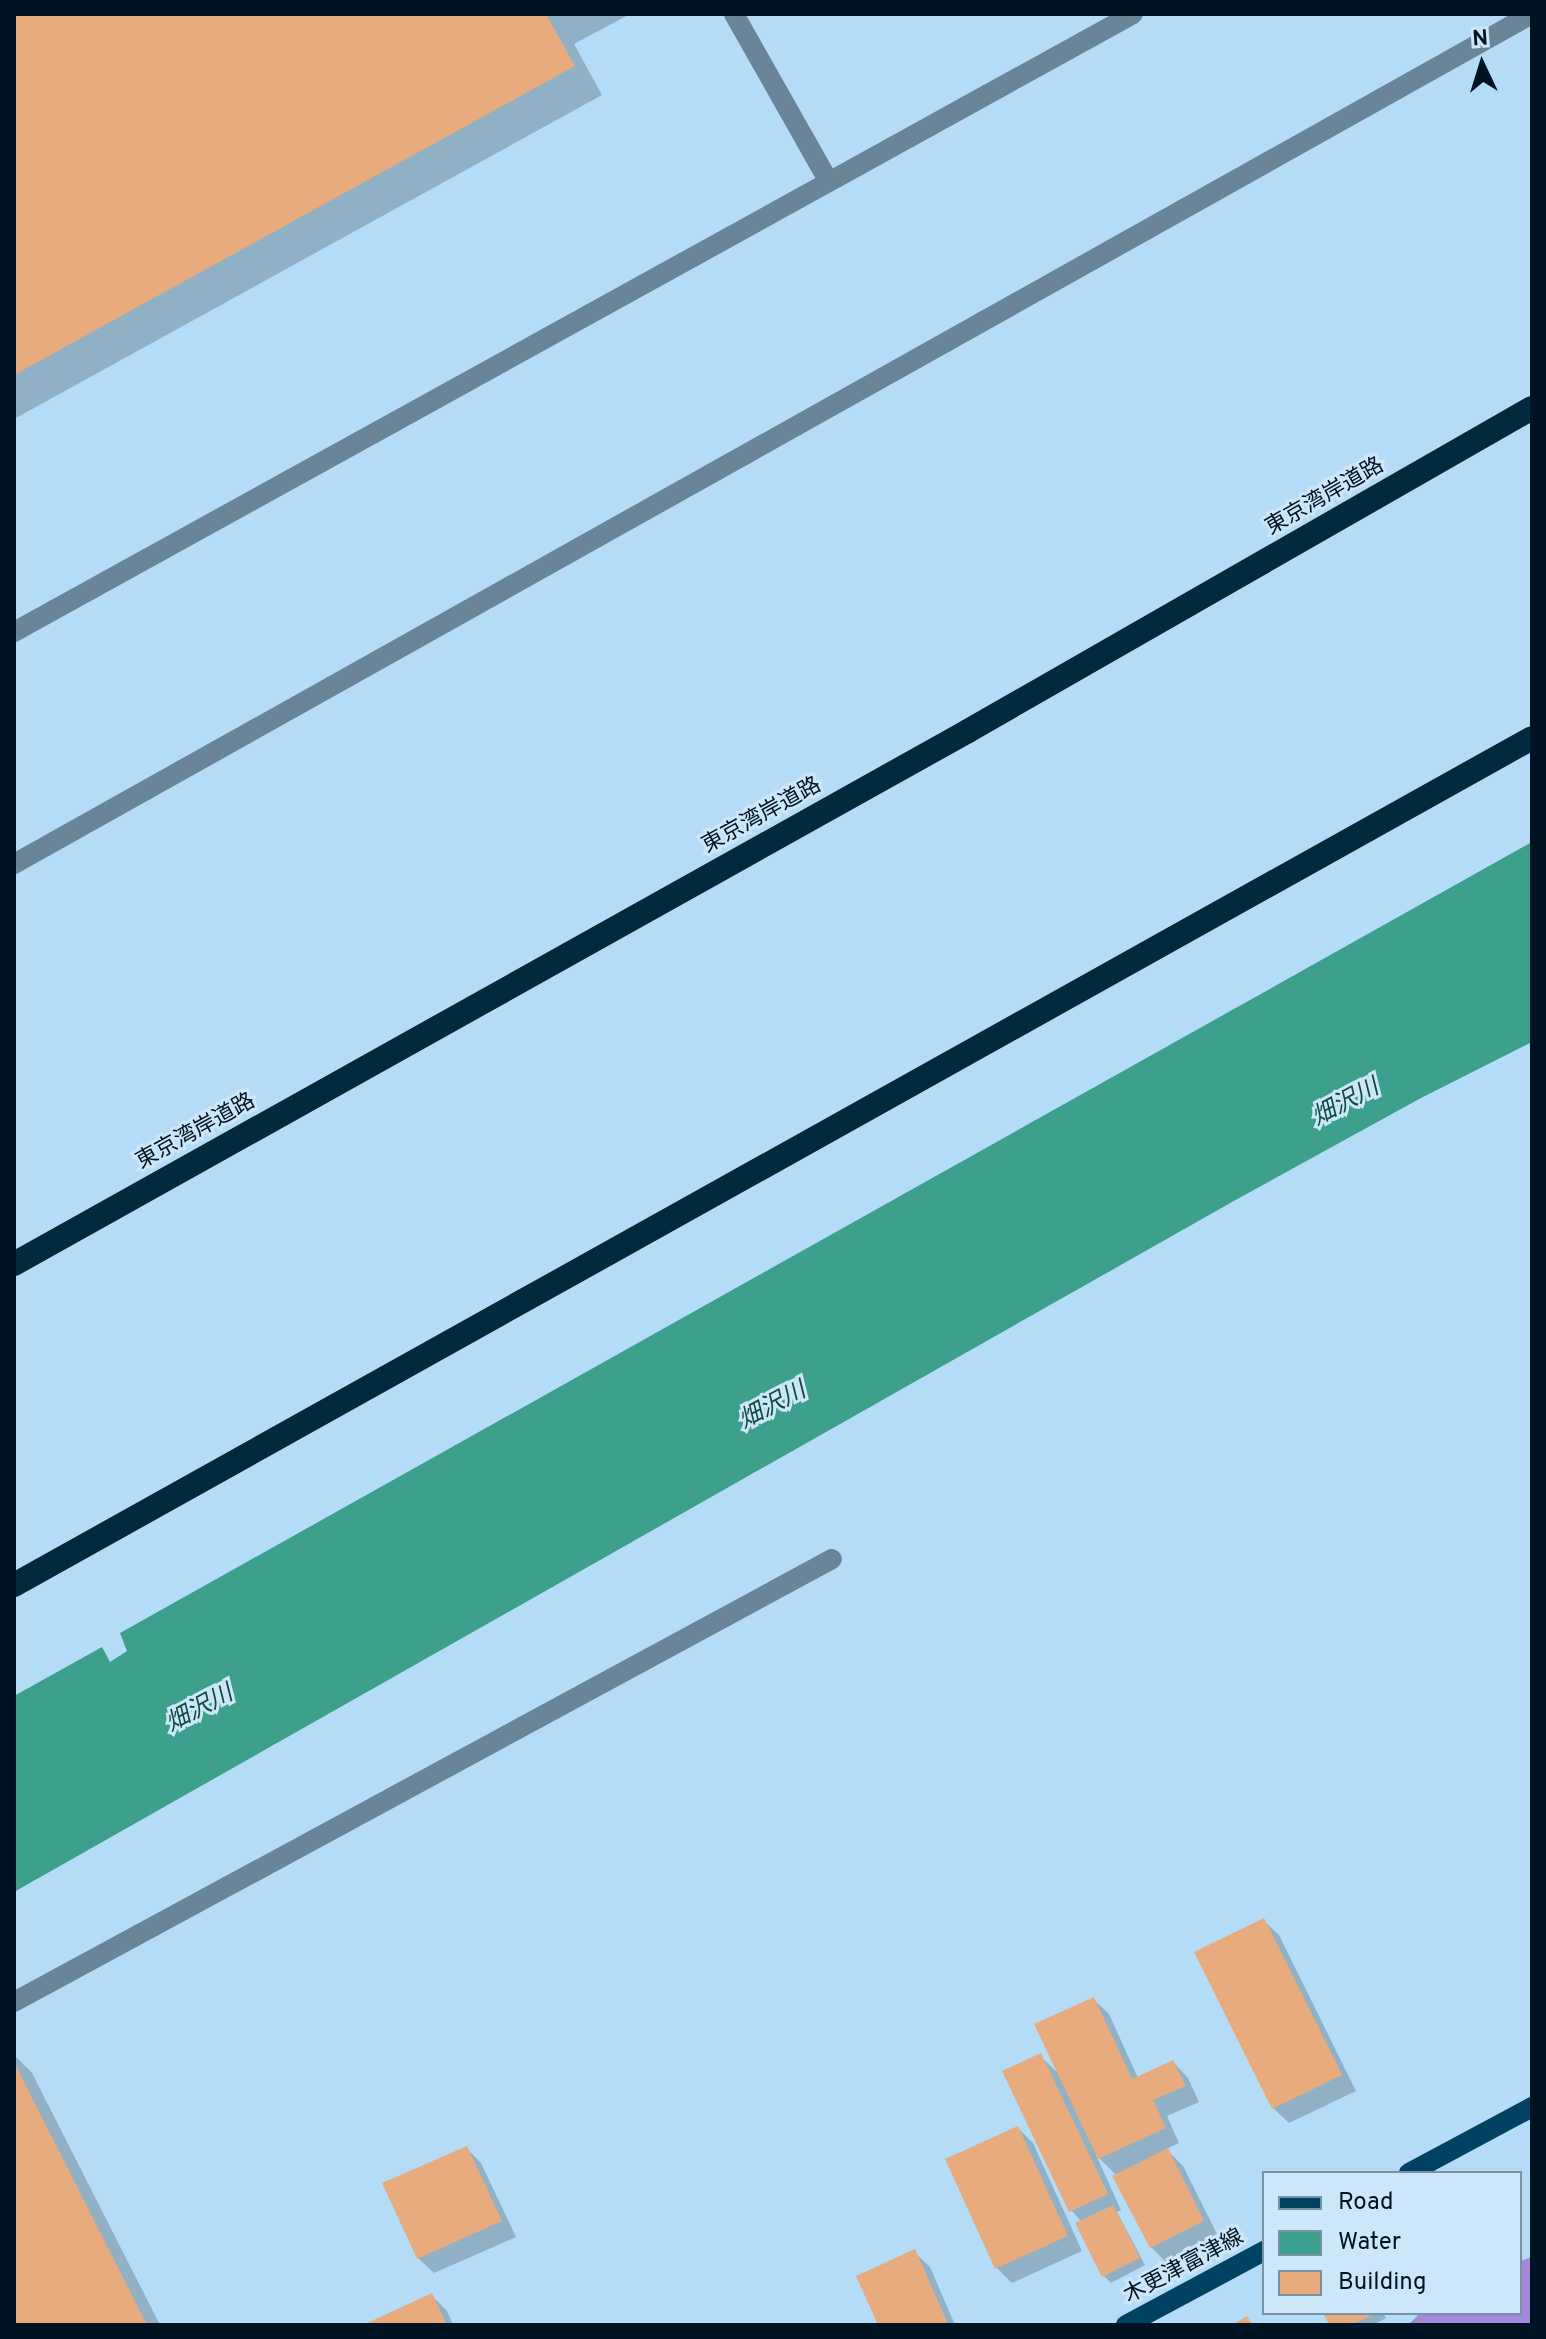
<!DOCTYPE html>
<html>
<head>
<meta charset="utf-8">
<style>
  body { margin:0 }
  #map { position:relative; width:1546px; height:2339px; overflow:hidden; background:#b5dcf7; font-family:Overpass,"Noto Sans JP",sans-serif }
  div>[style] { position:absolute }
  .forest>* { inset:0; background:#a489db }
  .water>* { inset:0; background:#3ca08d }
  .shadow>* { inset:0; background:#0003 }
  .building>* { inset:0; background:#e7ab7d }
  .lane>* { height:20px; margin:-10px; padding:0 10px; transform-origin:10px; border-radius:10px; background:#6a8597 }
  .street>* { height:20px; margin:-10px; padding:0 10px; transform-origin:10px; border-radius:10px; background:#6a8597 }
  .primary>* { height:20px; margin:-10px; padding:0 10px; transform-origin:10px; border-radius:10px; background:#014161 }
  .highway>* { height:24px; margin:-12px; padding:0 12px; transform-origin:12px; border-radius:12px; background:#03293d }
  span { translate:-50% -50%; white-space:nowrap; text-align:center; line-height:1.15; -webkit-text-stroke:6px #cde7fa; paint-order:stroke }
  .street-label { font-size:22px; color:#001322 }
  .water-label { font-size:24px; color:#114a40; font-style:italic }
  .frame { position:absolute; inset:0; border:16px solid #001322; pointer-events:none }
  .legend { position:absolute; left:1262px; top:2171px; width:260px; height:144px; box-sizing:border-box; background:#cde7fa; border:2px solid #7b92a4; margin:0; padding:10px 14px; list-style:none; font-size:24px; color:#001322 }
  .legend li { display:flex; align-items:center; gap:16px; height:40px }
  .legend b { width:40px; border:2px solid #7b92a4 }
  .north { position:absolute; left:1442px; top:24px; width:80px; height:80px; -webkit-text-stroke:6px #cde7fa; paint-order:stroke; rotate:356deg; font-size:22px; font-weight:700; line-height:32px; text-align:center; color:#001322 }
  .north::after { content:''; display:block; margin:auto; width:28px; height:36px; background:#001322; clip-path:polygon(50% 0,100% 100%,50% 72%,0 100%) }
</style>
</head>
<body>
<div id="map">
  <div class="forest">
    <div style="clip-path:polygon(1532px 2257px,1532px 2325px,1408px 2325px,1420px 2313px,1520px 2313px,1520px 2261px)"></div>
  </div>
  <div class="water">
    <div style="clip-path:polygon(1532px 842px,1532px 1042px,1421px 1098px,1232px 1202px,14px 1892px,14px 1696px,102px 1647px,110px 1662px,127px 1651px,120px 1633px)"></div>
  </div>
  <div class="shadow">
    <div style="clip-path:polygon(14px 14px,630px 14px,574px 44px,602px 95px,14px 419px)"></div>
    <div style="clip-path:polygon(1263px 1920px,1279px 1935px,1356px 2091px,1289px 2123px,1273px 2108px)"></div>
    <div style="clip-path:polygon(1093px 1999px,1109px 2014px,1138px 2078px,1173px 2062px,1188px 2078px,1199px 2102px,1167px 2116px,1179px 2143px,1166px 2149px,1183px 2166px,1218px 2236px,1166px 2262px,1151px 2247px,1117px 2176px,1096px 2155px,1121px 2210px,1117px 2212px,1145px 2265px,1111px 2283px,1104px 2276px,1082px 2222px,1071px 2210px,1040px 2056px,1060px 2075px)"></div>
    <div style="clip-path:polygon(14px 2055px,32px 2073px,160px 2325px,14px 2325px)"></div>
    <div style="clip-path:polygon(1018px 2128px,1033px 2143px,1082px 2251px,1012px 2283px,997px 2268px)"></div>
    <div style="clip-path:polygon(466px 2148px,481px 2163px,516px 2237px,434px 2273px,418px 2258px)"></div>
    <div style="clip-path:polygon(914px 2252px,930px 2267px,955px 2325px,880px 2325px,859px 2277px)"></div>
    <div style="clip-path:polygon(432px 2296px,447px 2311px,453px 2325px,368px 2325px)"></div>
    <div style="clip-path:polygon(1325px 2313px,1383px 2313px,1386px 2318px,1373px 2325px,1331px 2325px)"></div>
  </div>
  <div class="building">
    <div style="clip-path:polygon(14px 14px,546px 14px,575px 66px,14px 375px)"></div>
    <div style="clip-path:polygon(1264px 1918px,1342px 2075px,1272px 2109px,1194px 1952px)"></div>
    <div style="clip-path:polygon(1094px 1997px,1132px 2079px,1173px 2060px,1186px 2086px,1153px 2100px,1166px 2128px,1098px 2159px,1034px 2024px)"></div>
    <div style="clip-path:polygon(1041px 2053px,1108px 2194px,1069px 2212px,1002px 2071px)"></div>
    <div style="clip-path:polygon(14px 2062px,147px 2325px,14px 2325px)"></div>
    <div style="clip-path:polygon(1018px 2126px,1068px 2236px,995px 2269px,945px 2159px)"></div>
    <div style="clip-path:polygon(467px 2146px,502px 2221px,417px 2259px,382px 2183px)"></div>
    <div style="clip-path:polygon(1168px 2148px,1204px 2221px,1150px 2248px,1112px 2176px)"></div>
    <div style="clip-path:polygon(1113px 2205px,1140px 2258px,1102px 2277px,1075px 2223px)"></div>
    <div style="clip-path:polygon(915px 2249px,948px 2324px,878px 2325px,856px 2276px)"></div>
    <div style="clip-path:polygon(432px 2293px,447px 2325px,363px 2325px)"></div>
    <div style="clip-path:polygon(1323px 2313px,1375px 2313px,1352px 2325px,1329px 2325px)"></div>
    <div style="clip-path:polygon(1247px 2316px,1252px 2325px,1232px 2325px)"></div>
  </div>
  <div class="lane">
    <div style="left:734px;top:14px;width:191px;rotate:60.5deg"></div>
    <div style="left:14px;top:632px;width:1278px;rotate:-28.91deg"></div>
    <div style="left:14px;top:2002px;width:930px;rotate:-28.44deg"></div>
  </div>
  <div class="street">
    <div style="left:14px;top:864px;width:1740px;rotate:-29.25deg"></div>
  </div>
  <div class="primary">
    <div style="left:1409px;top:2173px;width:140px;rotate:-28.2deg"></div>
    <div style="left:1126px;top:2325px;width:157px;rotate:-28.2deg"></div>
  </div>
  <div class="highway">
    <div style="left:14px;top:1264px;width:1093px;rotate:-29.19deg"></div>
    <div style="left:968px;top:731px;width:650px;rotate:-29.8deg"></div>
    <div style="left:14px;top:1585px;width:1738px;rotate:-29.16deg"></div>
  </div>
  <div class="street-label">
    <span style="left:1325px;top:497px;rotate:-30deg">東京湾岸道路</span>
    <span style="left:762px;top:816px;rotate:-29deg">東京湾岸道路</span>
    <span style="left:196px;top:1132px;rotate:-29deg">東京湾岸道路</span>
    <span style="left:1184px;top:2267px;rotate:-28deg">木更津富津線</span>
  </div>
  <div class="water-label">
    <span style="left:1346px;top:1104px;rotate:-28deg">畑沢川</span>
    <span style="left:773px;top:1407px;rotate:-28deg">畑沢川</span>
    <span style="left:200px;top:1710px;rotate:-28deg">畑沢川</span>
  </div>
  <div class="frame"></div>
  <ul class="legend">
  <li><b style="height:10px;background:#014161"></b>Road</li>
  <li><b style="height:22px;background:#3ca08d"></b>Water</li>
  <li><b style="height:22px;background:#e7ab7d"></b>Building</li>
  </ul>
  <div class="north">N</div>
</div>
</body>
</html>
